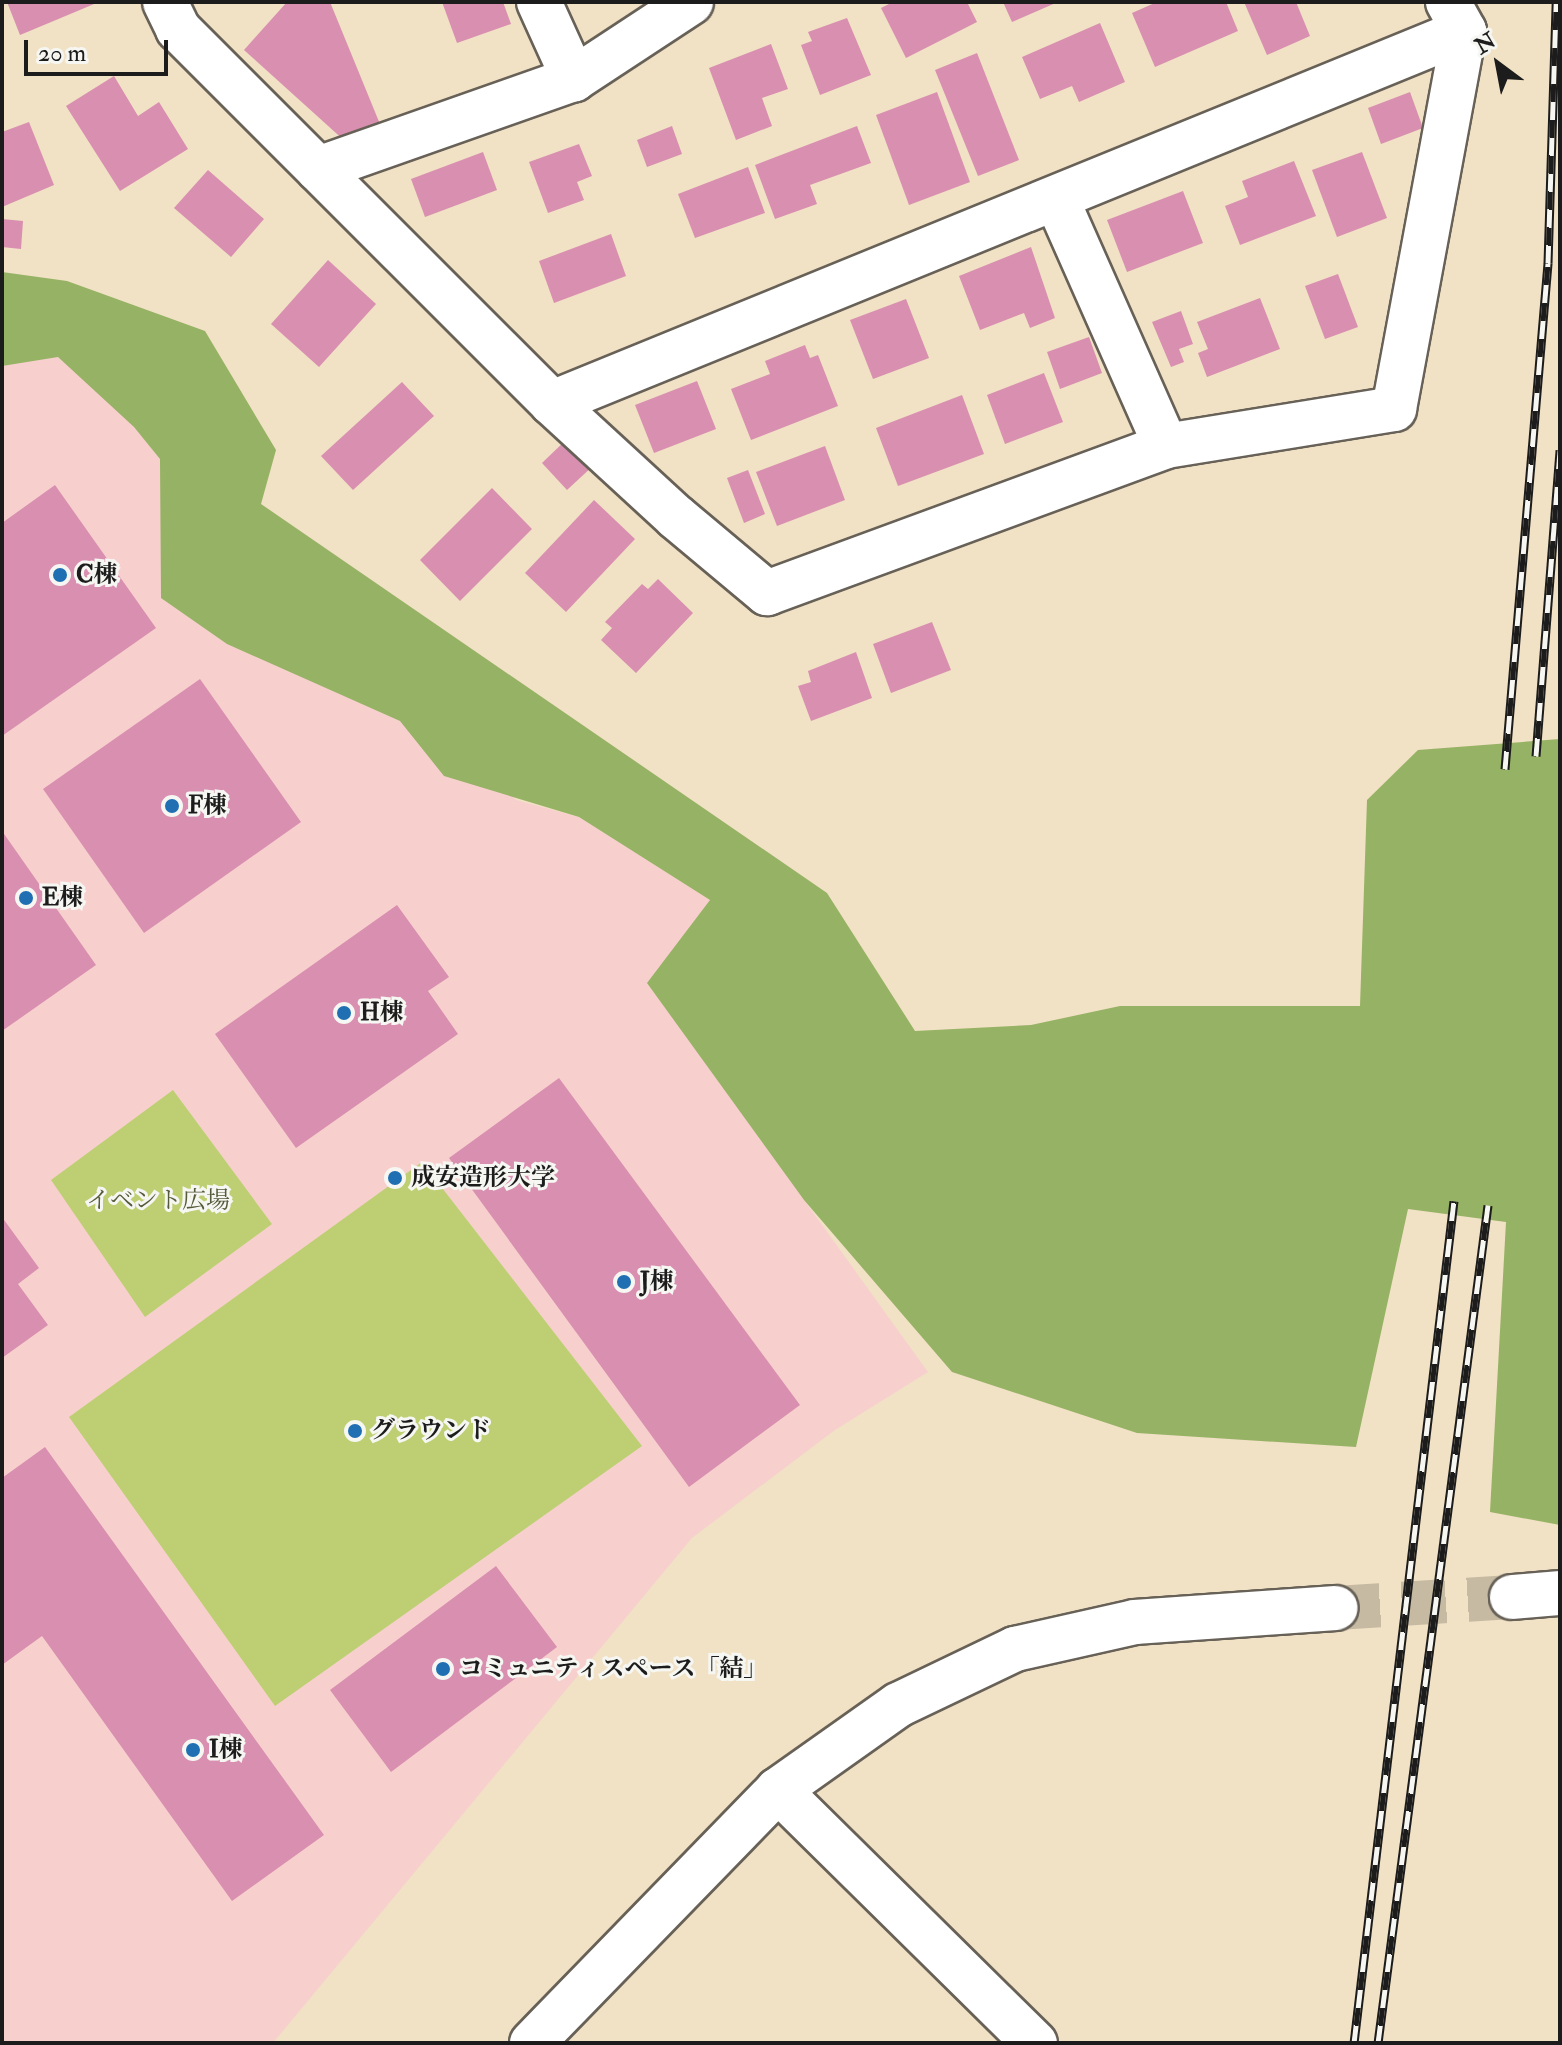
<!DOCTYPE html>
<html>
<head>
<meta charset="utf-8">
<style>
  body { margin:0 }
  #map { position:relative; width:1562px; height:2045px; overflow:hidden; background:#f1e1c5; font-family:"IM FELL Double Pica","Noto Serif JP",serif }
  div>[style] { position:absolute }
  .built>* { inset:0; background:#f7d0ce }
  .green>* { inset:0; background:#bdcf72 }
  .forest>* { inset:0; background:#96b264 }
  .building>* { inset:0; background:#d98fb0 }
  .minor-tunnel>* { height:44px; margin-top:-22px; transform-origin:0; background:repeating-linear-gradient(90deg,#c6baa3 0 44px,transparent 0 66px) }
  .roads { filter:drop-shadow(2px 0 #676157) drop-shadow(-2px 0 #676157) drop-shadow(0 2px #676157) drop-shadow(0 -2px #676157) }
  .minor>* { height:44px; margin:-22px; padding:0 22px; transform-origin:22px; border-radius:22px; background:#fff }
  .rail>* { height:9px; margin-top:-4.5px; transform-origin:0; background:repeating-linear-gradient(90deg,#f6f6f2 0 18px,#1c1c1c 0 36px); box-sizing:border-box; border-block:2px solid #1c1c1c }
  .dots>* { width:22px; height:22px; translate:-50% -50%; box-sizing:border-box; border:4px solid #f6f6f2; border-radius:50% }
  span { translate:-50% -50%; white-space:nowrap; text-align:center; line-height:1.15; -webkit-text-stroke:6px #f6f6f2; paint-order:stroke }
  .poi-label { font-size:24px; color:#1c1c1c; font-weight:700 }
  .left { translate:0 -50%; text-align:left }
  .park-label { font-size:24px; color:#545b3a }
  .frame { position:absolute; inset:0; border:4px solid #1c1c1c; pointer-events:none }
  .north { position:absolute; left:1458px; top:24px; width:80px; height:80px; -webkit-text-stroke:6px #f6f6f2; paint-order:stroke; rotate:328deg; font-size:22px; font-weight:700; line-height:32px; text-align:center; color:#1c1c1c }
  .north::after { content:''; display:block; margin:auto; width:28px; height:36px; background:#1c1c1c; clip-path:polygon(50% 0,100% 100%,50% 72%,0 100%) }
  .scale { position:absolute; left:24px; top:40px; width:144px; height:36px; box-sizing:border-box; border:4px solid #1c1c1c; border-top:0; padding-left:10px; font-size:24px; line-height:28px; white-space:nowrap; color:#1c1c1c; -webkit-text-stroke:6px #f6f6f2; paint-order:stroke }
</style>
</head>
<body>
<div id="map">
  <div class="built">
    <div style="clip-path:polygon(2px 343px,76px 347px,516px 800px,579px 817px,710px 900px,648px 983px,928px 1372px,835px 1430px,692px 1538px,273px 2043px,2px 2043px)"></div>
  </div>
  <div class="green">
    <div style="clip-path:polygon(173px 1090px,272px 1224px,145px 1317px,51px 1180px)"></div>
    <div style="clip-path:polygon(422px 1162px,642px 1446px,275px 1706px,69px 1417px)"></div>
  </div>
  <div class="forest">
    <div style="clip-path:polygon(2px 272px,67px 281px,205px 331px,276px 450px,261px 504px,827px 893px,915px 1031px,1031px 1025px,1120px 1006px,1360px 1006px,1367px 800px,1418px 750px,1560px 739px,1560px 1525px,1490px 1512px,1506px 1222px,1408px 1209px,1356px 1447px,1137px 1433px,952px 1372px,804px 1200px,647px 983px,710px 900px,579px 817px,444px 776px,400px 721px,227px 644px,161px 598px,160px 459px,134px 427px,58px 357px,2px 366px)"></div>
  </div>
  <div class="building">
    <div style="clip-path:polygon(7px 2px,99px 2px,20px 35px)"></div>
    <div style="clip-path:polygon(287px 2px,330px 2px,382px 129px,347px 143px,244px 50px)"></div>
    <div style="clip-path:polygon(442px 2px,503px 2px,511px 24px,457px 43px)"></div>
    <div style="clip-path:polygon(893px 2px,967px 2px,977px 22px,906px 58px,881px 8px)"></div>
    <div style="clip-path:polygon(1003px 2px,1058px 2px,1012px 22px)"></div>
    <div style="clip-path:polygon(1157px 2px,1226px 2px,1238px 31px,1155px 67px,1132px 13px)"></div>
    <div style="clip-path:polygon(1244px 2px,1296px 2px,1310px 36px,1267px 55px)"></div>
    <div style="clip-path:polygon(847px 18px,871px 75px,820px 95px,801px 45px,812px 41px,808px 32px)"></div>
    <div style="clip-path:polygon(1100px 23px,1125px 82px,1079px 102px,1072px 86px,1040px 99px,1022px 57px)"></div>
    <div style="clip-path:polygon(771px 44px,788px 89px,762px 98px,772px 126px,736px 140px,709px 68px)"></div>
    <div style="clip-path:polygon(977px 53px,1019px 160px,978px 176px,935px 70px)"></div>
    <div style="clip-path:polygon(114px 76px,138px 116px,159px 102px,188px 149px,120px 191px,66px 106px)"></div>
    <div style="clip-path:polygon(937px 92px,970px 182px,909px 205px,876px 115px)"></div>
    <div style="clip-path:polygon(1410px 92px,1423px 128px,1381px 144px,1368px 108px)"></div>
    <div style="clip-path:polygon(29px 122px,54px 185px,2px 207px,2px 132px)"></div>
    <div style="clip-path:polygon(672px 126px,682px 154px,647px 167px,637px 140px)"></div>
    <div style="clip-path:polygon(857px 126px,871px 163px,810px 185px,817px 204px,775px 219px,755px 165px)"></div>
    <div style="clip-path:polygon(579px 144px,592px 176px,577px 182px,584px 200px,548px 213px,529px 162px)"></div>
    <div style="clip-path:polygon(483px 152px,497px 190px,425px 217px,411px 179px)"></div>
    <div style="clip-path:polygon(1362px 152px,1387px 218px,1337px 237px,1312px 170px)"></div>
    <div style="clip-path:polygon(1294px 161px,1316px 216px,1240px 245px,1225px 206px,1248px 197px,1242px 181px)"></div>
    <div style="clip-path:polygon(748px 167px,765px 213px,695px 238px,678px 194px)"></div>
    <div style="clip-path:polygon(208px 170px,264px 219px,231px 257px,174px 208px)"></div>
    <div style="clip-path:polygon(1183px 191px,1203px 243px,1127px 272px,1107px 220px)"></div>
    <div style="clip-path:polygon(2px 219px,23px 221px,21px 249px,2px 247px)"></div>
    <div style="clip-path:polygon(611px 234px,626px 276px,554px 303px,539px 261px)"></div>
    <div style="clip-path:polygon(1031px 247px,1055px 318px,1030px 328px,1024px 313px,980px 330px,959px 276px)"></div>
    <div style="clip-path:polygon(328px 260px,376px 304px,319px 367px,271px 324px)"></div>
    <div style="clip-path:polygon(1338px 274px,1358px 327px,1325px 339px,1305px 286px)"></div>
    <div style="clip-path:polygon(1260px 298px,1280px 349px,1207px 377px,1198px 353px,1208px 349px,1197px 322px)"></div>
    <div style="clip-path:polygon(906px 299px,929px 358px,873px 379px,850px 320px)"></div>
    <div style="clip-path:polygon(1181px 311px,1193px 344px,1179px 349px,1184px 362px,1171px 367px,1152px 322px)"></div>
    <div style="clip-path:polygon(1089px 337px,1102px 373px,1060px 389px,1047px 352px)"></div>
    <div style="clip-path:polygon(805px 345px,810px 358px,818px 355px,838px 406px,751px 440px,731px 389px,770px 374px,765px 361px)"></div>
    <div style="clip-path:polygon(1044px 373px,1063px 422px,1005px 444px,987px 395px)"></div>
    <div style="clip-path:polygon(697px 381px,716px 429px,654px 453px,635px 405px)"></div>
    <div style="clip-path:polygon(402px 382px,434px 416px,353px 490px,321px 456px)"></div>
    <div style="clip-path:polygon(962px 395px,984px 454px,898px 486px,876px 428px)"></div>
    <div style="clip-path:polygon(568px 438px,594px 465px,567px 490px,542px 463px)"></div>
    <div style="clip-path:polygon(825px 446px,845px 500px,777px 526px,756px 472px)"></div>
    <div style="clip-path:polygon(748px 470px,765px 514px,744px 523px,727px 478px)"></div>
    <div style="clip-path:polygon(55px 485px,156px 628px,2px 736px,2px 523px)"></div>
    <div style="clip-path:polygon(492px 488px,532px 529px,460px 601px,420px 560px)"></div>
    <div style="clip-path:polygon(594px 500px,635px 539px,566px 612px,525px 573px)"></div>
    <div style="clip-path:polygon(658px 579px,693px 613px,636px 673px,601px 640px,612px 628px,605px 622px,642px 584px,648px 589px)"></div>
    <div style="clip-path:polygon(932px 622px,951px 670px,891px 693px,873px 644px)"></div>
    <div style="clip-path:polygon(856px 652px,872px 698px,811px 721px,798px 686px,811px 682px,808px 671px)"></div>
    <div style="clip-path:polygon(200px 679px,301px 822px,144px 933px,43px 789px)"></div>
    <div style="clip-path:polygon(2px 831px,96px 965px,2px 1031px)"></div>
    <div style="clip-path:polygon(397px 905px,449px 977px,428px 991px,458px 1034px,296px 1148px,215px 1034px)"></div>
    <div style="clip-path:polygon(559px 1078px,800px 1405px,689px 1487px,449px 1158px)"></div>
    <div style="clip-path:polygon(2px 1217px,39px 1268px,18px 1284px,48px 1325px,2px 1358px)"></div>
    <div style="clip-path:polygon(45px 1447px,324px 1835px,232px 1901px,42px 1636px,2px 1665px,2px 1478px)"></div>
    <div style="clip-path:polygon(496px 1566px,557px 1647px,391px 1772px,330px 1690px)"></div>
  </div>
  <div class="minor-tunnel">
    <div style="left:1336px;top:1608px;width:176px;rotate:-3.6deg"></div>
  </div>
  <div class="roads">
    <div class="minor">
      <div style="left:165px;top:2px;width:30px;rotate:64deg"></div>
      <div style="left:178px;top:29px;width:529px;rotate:45deg"></div>
      <div style="left:552px;top:403px;width:168px;rotate:42.6deg"></div>
      <div style="left:676px;top:517px;width:119px;rotate:39.9deg"></div>
      <div style="left:767px;top:593px;width:425px;rotate:-20.2deg"></div>
      <div style="left:1166px;top:446px;width:231px;rotate:-9.2deg"></div>
      <div style="left:1394px;top:409px;width:384px;rotate:-79.5deg"></div>
      <div style="left:1464px;top:31px;width:33px;rotate:-119deg"></div>
      <div style="left:539px;top:2px;width:85px;rotate:65.6deg"></div>
      <div style="left:318px;top:169px;width:271px;rotate:-19.4deg"></div>
      <div style="left:574px;top:79px;width:140px;rotate:-33.3deg"></div>
      <div style="left:1056px;top:198px;width:271px;rotate:66.1deg"></div>
      <div style="left:552px;top:403px;width:985px;rotate:-22.19deg"></div>
      <div style="left:1512px;top:1597px;width:48px;rotate:-4.8deg"></div>
      <div style="left:778px;top:1790px;width:361px;rotate:44.6deg"></div>
      <div style="left:532px;top:2043px;width:353px;rotate:-45.8deg"></div>
      <div style="left:778px;top:1790px;width:147px;rotate:-35.3deg"></div>
      <div style="left:898px;top:1705px;width:130px;rotate:-25.6deg"></div>
      <div style="left:1015px;top:1649px;width:123px;rotate:-12.7deg"></div>
      <div style="left:1135px;top:1622px;width:201px;rotate:-4deg"></div>
    </div>
  </div>
  <div class="rail">
    <div style="left:1536px;top:756px;width:307px;rotate:-85.5deg"></div>
    <div style="left:1505px;top:769px;width:508px;rotate:-85.14deg"></div>
    <div style="left:1548px;top:263px;width:261px;rotate:-88.2deg"></div>
    <div style="left:1354px;top:2043px;width:848px;rotate:-83.23deg"></div>
    <div style="left:1378px;top:2043px;width:845px;rotate:-82.52deg"></div>
  </div>
  <div class="dots">
    <div style="left:60px;top:575px;background:#1f6fb2"></div>
    <div style="left:172px;top:806px;background:#1f6fb2"></div>
    <div style="left:26px;top:898px;background:#1f6fb2"></div>
    <div style="left:344px;top:1013px;background:#1f6fb2"></div>
    <div style="left:395px;top:1178px;background:#1f6fb2"></div>
    <div style="left:624px;top:1282px;background:#1f6fb2"></div>
    <div style="left:355px;top:1431px;background:#1f6fb2"></div>
    <div style="left:443px;top:1669px;background:#1f6fb2"></div>
    <div style="left:193px;top:1750px;background:#1f6fb2"></div>
  </div>
  <div class="poi-label">
    <span class="left" style="left:76px;top:575px">C棟</span>
    <span class="left" style="left:188px;top:806px">F棟</span>
    <span class="left" style="left:42px;top:898px">E棟</span>
    <span class="left" style="left:360px;top:1013px">H棟</span>
    <span class="left" style="left:411px;top:1178px">成安造形大学</span>
    <span class="left" style="left:640px;top:1282px">J棟</span>
    <span class="left" style="left:371px;top:1431px">グラウンド</span>
    <span class="left" style="left:459px;top:1669px">コミュニティスペース「結」</span>
    <span class="left" style="left:209px;top:1750px">I棟</span>
  </div>
  <div class="park-label">
    <span style="left:158px;top:1201px">イベント広場</span>
  </div>
  <div class="frame"></div>
  <div class="north">N</div>
  <div class="scale">20 m</div>
</div>
</body>
</html>
